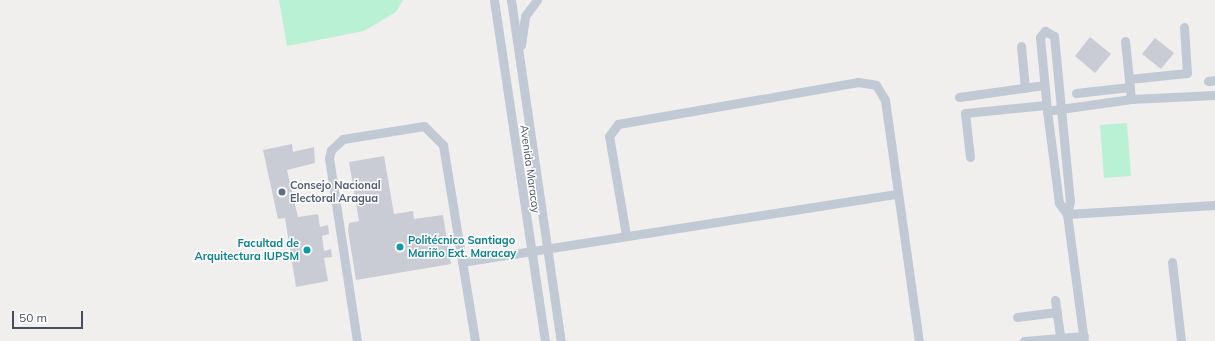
<!DOCTYPE html>
<html>
<head>
<meta charset="utf-8">
<style>
  body { margin:0 }
  #map { position:relative; width:1215px; height:341px; overflow:hidden; background:#f1eeee; font-family:Mulish,sans-serif }
  div>[style] { position:absolute }
  .green>* { inset:0; background:#b9f1d4 }
  .building>* { inset:0; background:#c9ccd4 }
  .minor>* { height:9px; margin:-4.5px; padding:0 4.5px; transform-origin:4.5px; border-radius:4.5px; background:#c0c9d4 }
  .dots>* { width:11px; height:11px; translate:-50% -50%; box-sizing:border-box; border:2px solid #fff; border-radius:50% }
  span { translate:-50% -50%; white-space:nowrap; text-align:center; line-height:1.15; -webkit-text-stroke:3px #fff; paint-order:stroke }
  .street-label { font-size:11px; color:#454f5c }
  .service-label { font-size:11px; color:#4e5e75; font-weight:700 }
  .left { translate:0 -50%; text-align:left }
  .culture-label { font-size:11px; color:#0d838f; font-weight:700 }
  .right { translate:-100% -50%; text-align:right }
  .scale { position:absolute; left:12px; top:311px; width:71px; height:18px; box-sizing:border-box; border:2px solid #454f5c; border-top:0; padding-left:5px; font-size:12px; line-height:14px; white-space:nowrap; color:#454f5c; -webkit-text-stroke:3px #fff; paint-order:stroke }
</style>
</head>
<body>
<div id="map">
  <div class="green">
    <div style="clip-path:polygon(279px 0,403px 0,396px 12px,364px 31px,287px 46px)"></div>
    <div style="clip-path:polygon(1127px 123px,1131px 176px,1104px 178px,1100px 125px)"></div>
  </div>
  <div class="building">
    <div style="clip-path:polygon(1090px 37px,1111px 54px,1095px 73px,1075px 56px)"></div>
    <div style="clip-path:polygon(1155px 38px,1174px 53px,1161px 69px,1142px 54px)"></div>
    <div style="clip-path:polygon(292px 144px,293px 152px,314px 147px,315px 163px,287px 170px,298px 217px,318px 214px,320px 227px,328px 225px,329px 234px,322px 236px,324px 251px,331px 249px,332px 257px,324px 258px,328px 281px,296px 287px,285px 218px,278px 219px,263px 150px)"></div>
    <div style="clip-path:polygon(384px 156px,394px 214px,413px 211px,414px 219px,443px 215px,451px 264px,356px 280px,348px 230px,349px 223px,359px 221px,349px 162px)"></div>
  </div>
  <div class="minor">
    <div style="left:494px;top:0;width:345px;rotate:81.5deg"></div>
    <div style="left:511px;top:0;width:345px;rotate:81.7deg"></div>
    <div style="left:1125px;top:41px;width:58px;rotate:84.1deg"></div>
    <div style="left:521px;top:45px;width:29px;rotate:-82deg"></div>
    <div style="left:525px;top:16px;width:20px;rotate:-53deg"></div>
    <div style="left:1021px;top:46px;width:42px;rotate:84.6deg"></div>
    <div style="left:1129px;top:79px;width:58px;rotate:-5.9deg"></div>
    <div style="left:1187px;top:73px;width:46px;rotate:-93.7deg"></div>
    <div style="left:1208px;top:81px;width:7px;rotate:-8deg"></div>
    <div style="left:1076px;top:93px;width:54px;rotate:-6.3deg"></div>
    <div style="left:959px;top:97px;width:86px;rotate:-8deg"></div>
    <div style="left:1053px;top:110px;width:79px;rotate:-8deg"></div>
    <div style="left:1131px;top:99px;width:84px;rotate:-2.7deg"></div>
    <div style="left:970px;top:157px;width:44px;rotate:-96.5deg"></div>
    <div style="left:965px;top:113px;width:81px;rotate:-5.6deg"></div>
    <div style="left:1067px;top:214px;width:14px;rotate:-126deg"></div>
    <div style="left:1059px;top:203px;width:94px;rotate:-97.4deg"></div>
    <div style="left:1047px;top:110px;width:73px;rotate:-95.5deg"></div>
    <div style="left:1040px;top:37px;width:8px;rotate:-50deg"></div>
    <div style="left:1045px;top:31px;width:10px;rotate:29deg"></div>
    <div style="left:1054px;top:36px;width:166px;rotate:84.5deg"></div>
    <div style="left:1070px;top:201px;width:13px;rotate:103deg"></div>
    <div style="left:1067px;top:214px;width:128px;rotate:82.4deg"></div>
    <div style="left:1067px;top:214px;width:148px;rotate:-3.5deg"></div>
    <div style="left:626px;top:235px;width:100px;rotate:-99.7deg"></div>
    <div style="left:609px;top:136px;width:15px;rotate:-53deg"></div>
    <div style="left:618px;top:124px;width:244px;rotate:-9.9deg"></div>
    <div style="left:858px;top:82px;width:18px;rotate:9deg"></div>
    <div style="left:876px;top:85px;width:17px;rotate:59deg"></div>
    <div style="left:885px;top:100px;width:243px;rotate:82deg"></div>
    <div style="left:462px;top:262px;width:440px;rotate:-8.9deg"></div>
    <div style="left:1172px;top:262px;width:80px;rotate:83.5deg"></div>
    <div style="left:1055px;top:300px;width:37px;rotate:82deg"></div>
    <div style="left:1017px;top:317px;width:40px;rotate:-7.1deg"></div>
    <div style="left:357px;top:341px;width:185px;rotate:-98.7deg"></div>
    <div style="left:329px;top:158px;width:8px;rotate:-76deg"></div>
    <div style="left:331px;top:150px;width:16px;rotate:-43deg"></div>
    <div style="left:343px;top:139px;width:82px;rotate:-9.1deg"></div>
    <div style="left:424px;top:126px;width:27px;rotate:45deg"></div>
    <div style="left:443px;top:145px;width:199px;rotate:80.7deg"></div>
    <div style="left:1024px;top:341px;width:60px;rotate:-4.8deg"></div>
  </div>
  <div class="dots">
    <div style="left:282px;top:192px;background:#5c6f8a"></div>
    <div style="left:400px;top:247px;background:#0f9aa8"></div>
    <div style="left:307px;top:250px;background:#0f9aa8"></div>
  </div>
  <div class="street-label">
    <span style="left:530px;top:169px;rotate:82deg">Avenida Maracay</span>
  </div>
  <div class="service-label">
    <span class="left" style="left:290px;top:192px">Consejo Nacional<br>Electoral Aragua</span>
  </div>
  <div class="culture-label">
    <span class="left" style="left:408px;top:247px">Politécnico Santiago<br>Mariño Ext. Maracay</span>
    <span class="right" style="left:299px;top:250px">Facultad de<br>Arquitectura IUPSM</span>
  </div>
  <div class="scale">50 m</div>
</div>
</body>
</html>
